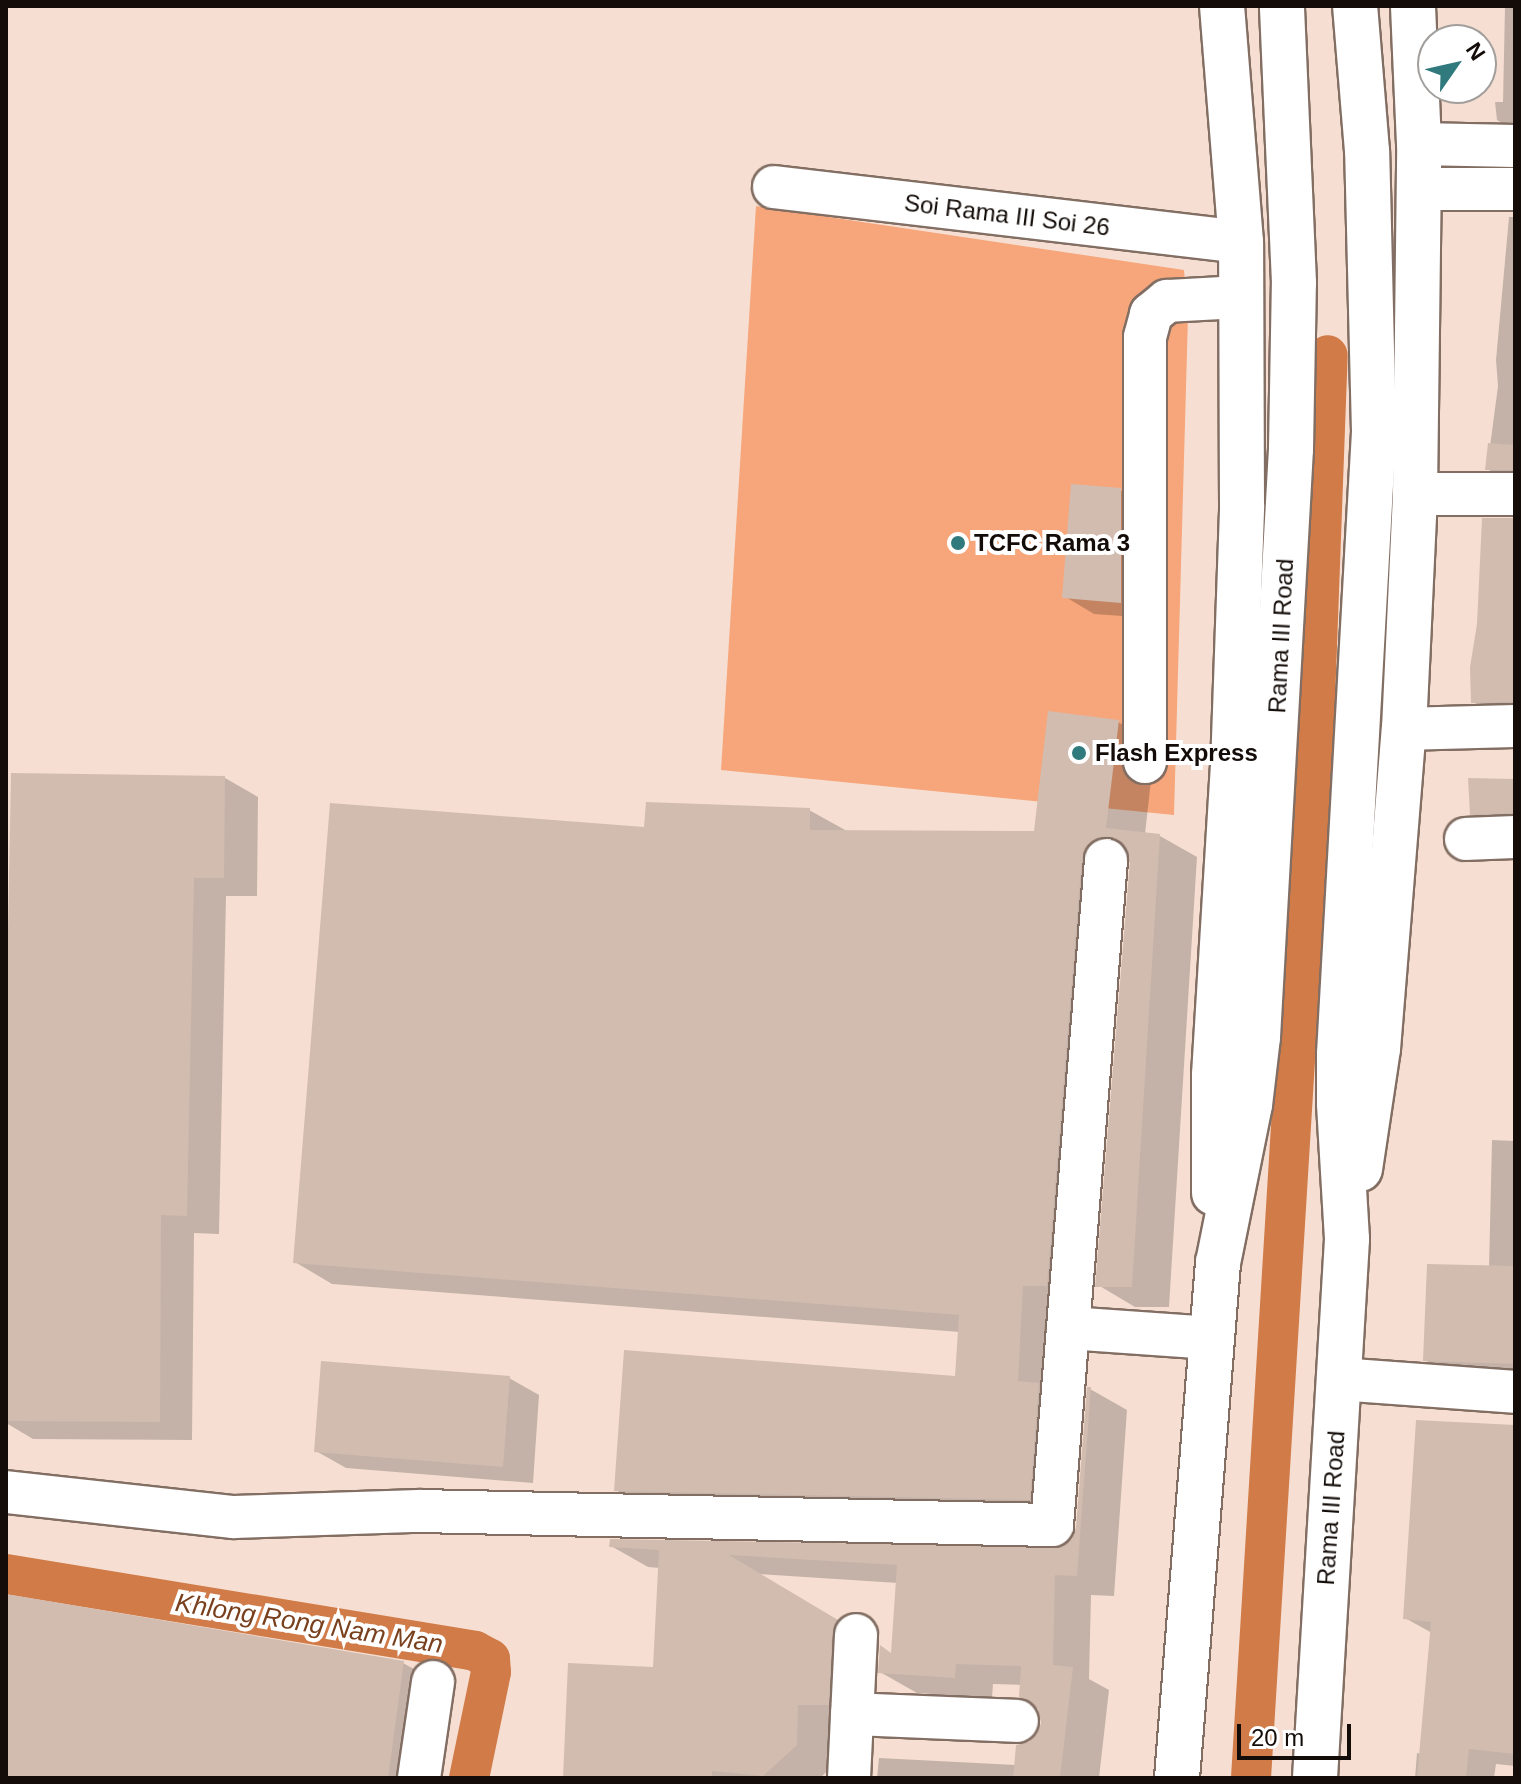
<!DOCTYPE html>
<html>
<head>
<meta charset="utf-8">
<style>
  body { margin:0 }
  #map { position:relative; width:1521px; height:1784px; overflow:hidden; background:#f6dfd2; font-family:Arial,sans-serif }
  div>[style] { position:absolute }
  .green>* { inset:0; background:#f6a67a }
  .shadow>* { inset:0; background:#0003 }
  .canal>* { height:40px; margin:-20px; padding:0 20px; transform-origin:20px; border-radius:20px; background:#d07b48 }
  .building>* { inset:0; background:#d2bcb0 }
  .roads { filter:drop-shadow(2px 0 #826e63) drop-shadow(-2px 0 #826e63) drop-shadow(0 2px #826e63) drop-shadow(0 -2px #826e63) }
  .minor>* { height:42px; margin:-21px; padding:0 21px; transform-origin:21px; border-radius:21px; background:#fff }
  .major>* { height:44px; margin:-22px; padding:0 22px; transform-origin:22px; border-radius:22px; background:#fff }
  .dots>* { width:22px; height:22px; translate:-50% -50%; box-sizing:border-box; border:4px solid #fff; border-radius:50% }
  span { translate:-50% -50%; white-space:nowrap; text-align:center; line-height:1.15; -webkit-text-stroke:8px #fff; paint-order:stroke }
  .street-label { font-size:24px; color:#130c08 }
  .poi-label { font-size:24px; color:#130c08; font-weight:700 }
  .left { translate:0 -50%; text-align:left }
  .water-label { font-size:26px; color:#79401d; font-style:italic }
  .frame { position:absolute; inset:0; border:8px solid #130c08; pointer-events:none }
  .north { position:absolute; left:1417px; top:24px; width:80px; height:80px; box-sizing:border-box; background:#fff; border:2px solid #a19e9c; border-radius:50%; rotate:56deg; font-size:22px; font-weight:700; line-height:32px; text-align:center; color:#130c08 }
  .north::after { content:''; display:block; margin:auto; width:28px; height:36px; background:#30797d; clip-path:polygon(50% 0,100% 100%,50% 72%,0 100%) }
  .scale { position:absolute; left:1237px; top:1724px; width:114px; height:36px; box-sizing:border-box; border:4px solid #130c08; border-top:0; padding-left:10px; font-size:24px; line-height:28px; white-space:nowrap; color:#130c08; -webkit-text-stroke:6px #fff; paint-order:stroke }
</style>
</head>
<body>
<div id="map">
  <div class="green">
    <div style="clip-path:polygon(756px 206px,1184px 270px,1188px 316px,1174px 815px,721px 770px)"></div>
  </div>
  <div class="shadow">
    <div style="clip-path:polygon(1505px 6px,1515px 6px,1515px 131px,1497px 120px,1495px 102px,1503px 102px)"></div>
    <div style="clip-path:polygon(1509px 217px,1515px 217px,1515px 484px,1487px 469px,1498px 386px,1496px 360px)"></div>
    <div style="clip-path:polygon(1120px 490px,1150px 507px,1150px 618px,1094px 614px,1064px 596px)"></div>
    <div style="clip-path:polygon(1515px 518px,1515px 716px,1498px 717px,1473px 702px,1484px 520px)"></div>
    <div style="clip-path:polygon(1118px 722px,1155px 744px,1145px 834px,1160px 836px,1197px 857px,1169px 1307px,1135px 1307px,1098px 1285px,1132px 860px,1124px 867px,1067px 1521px,653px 1512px,616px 1490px,957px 1378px,960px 1332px,332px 1284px,295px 1262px,646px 829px,809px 810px,847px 831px,1035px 833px)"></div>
    <div style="clip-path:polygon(225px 778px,258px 797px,257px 896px,226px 896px,219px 1234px,194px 1233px,192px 1440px,33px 1439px,6px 1423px,6px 1114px)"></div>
    <div style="clip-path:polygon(1515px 781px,1515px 828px,1497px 828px,1472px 814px)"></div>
    <div style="clip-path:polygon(1492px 1140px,1515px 1141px,1515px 1377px,1452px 1376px,1425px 1360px,1489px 1268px)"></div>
    <div style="clip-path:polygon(509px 1378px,539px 1395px,533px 1483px,346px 1468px,316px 1451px)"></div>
    <div style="clip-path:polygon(1090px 1389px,1127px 1410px,1114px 1596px,1091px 1595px,1089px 1679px,1109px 1690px,1099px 1778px,877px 1778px,879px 1758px,1016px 1765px,1038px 1736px,1043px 1723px,1040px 1708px,1022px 1685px,993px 1684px,992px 1698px,917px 1693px,880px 1672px,893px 1656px,898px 1583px,759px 1574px,874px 1643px,833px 1766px,820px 1778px,565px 1778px,655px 1669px,660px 1568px,648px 1567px,611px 1546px,1063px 1549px,1073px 1540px,1078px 1527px)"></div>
    <div style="clip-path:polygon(1515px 1427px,1515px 1766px,1496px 1764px,1494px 1778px,1415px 1778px,1417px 1753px,1421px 1754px,1432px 1633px,1405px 1618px)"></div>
    <div style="clip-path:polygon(6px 1596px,403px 1663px,423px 1674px,409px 1778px,6px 1778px)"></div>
  </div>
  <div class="canal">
    <div style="left:6px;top:1574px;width:475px;rotate:9.3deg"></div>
    <div style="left:475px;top:1651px;width:17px;rotate:28deg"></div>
    <div style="left:490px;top:1659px;width:13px;rotate:86deg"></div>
    <div style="left:491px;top:1672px;width:108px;rotate:101.7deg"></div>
    <div style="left:1251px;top:1778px;width:997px;rotate:-86.49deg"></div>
    <div style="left:1312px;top:783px;width:428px;rotate:-87.9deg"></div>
  </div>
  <div class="building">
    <div style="clip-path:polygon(1488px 443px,1515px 445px,1515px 470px,1485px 470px)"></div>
    <div style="clip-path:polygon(1071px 484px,1121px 488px,1121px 603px,1062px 598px)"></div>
    <div style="clip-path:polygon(1482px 518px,1515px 518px,1515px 702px,1471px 703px,1470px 667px,1477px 624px)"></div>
    <div style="clip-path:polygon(1048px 711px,1119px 720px,1106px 828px,1160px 834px,1132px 1287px,1095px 1287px,1130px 861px,1127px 849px,1120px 841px,1107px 836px,1095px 839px,1087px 846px,1082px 858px,1047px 1286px,1023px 1286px,1018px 1381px,1039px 1383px,1030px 1500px,614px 1491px,624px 1350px,955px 1376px,959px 1315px,293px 1263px,330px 803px,644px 827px,646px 802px,810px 808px,810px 830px,1034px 831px)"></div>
    <div style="clip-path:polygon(11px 773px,225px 776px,224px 878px,194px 878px,187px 1216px,161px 1215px,160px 1422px,6px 1421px,6px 1034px)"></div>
    <div style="clip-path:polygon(1468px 778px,1515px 779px,1515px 813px,1470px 815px)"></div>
    <div style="clip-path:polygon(1427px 1264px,1515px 1266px,1515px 1364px,1423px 1361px)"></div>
    <div style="clip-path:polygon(321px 1361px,510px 1376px,503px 1467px,314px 1452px)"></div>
    <div style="clip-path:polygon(1087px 1387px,1091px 1387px,1077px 1576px,1055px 1575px,1053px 1665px,1073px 1667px,1060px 1778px,1013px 1778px,1016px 1745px,1029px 1742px,1037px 1734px,1041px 1723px,1038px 1709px,1019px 1697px,1021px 1666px,956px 1664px,955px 1678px,878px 1673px,880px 1645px,891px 1653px,897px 1565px,729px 1555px,838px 1620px,832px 1634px,829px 1705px,798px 1705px,797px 1745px,763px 1776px,712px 1771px,712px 1778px,563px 1778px,568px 1663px,653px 1667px,659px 1550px,609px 1547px,610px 1539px,1062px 1547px,1072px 1539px,1076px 1527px)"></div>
    <div style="clip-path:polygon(1416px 1420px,1515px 1425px,1515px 1754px,1469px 1749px,1466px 1778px,1417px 1778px,1431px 1622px,1403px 1619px)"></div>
    <div style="clip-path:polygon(6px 1594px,404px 1661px,388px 1778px,6px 1778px)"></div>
  </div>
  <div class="roads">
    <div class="minor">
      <div style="left:1419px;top:144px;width:96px;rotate:1.2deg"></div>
      <div style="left:774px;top:187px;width:470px;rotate:6.7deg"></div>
      <div style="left:1419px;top:189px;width:96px"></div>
      <div style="left:1415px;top:494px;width:100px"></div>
      <div style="left:1404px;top:729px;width:111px;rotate:-1.5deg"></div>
      <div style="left:1145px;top:762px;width:425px;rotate:-90deg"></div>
      <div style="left:1145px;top:337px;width:24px;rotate:-75deg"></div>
      <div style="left:1151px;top:314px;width:21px;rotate:-39deg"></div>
      <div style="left:1167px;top:301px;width:75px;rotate:-3.1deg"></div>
      <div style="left:1466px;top:839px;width:49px;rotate:-2.3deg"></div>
      <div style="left:1068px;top:1328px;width:144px;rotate:4deg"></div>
      <div style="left:1339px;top:1379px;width:176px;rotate:4.2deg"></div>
      <div style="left:6px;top:1492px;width:229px;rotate:6.3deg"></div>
      <div style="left:234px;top:1517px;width:185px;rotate:-1.9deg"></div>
      <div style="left:419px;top:1511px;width:633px;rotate:1.27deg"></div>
      <div style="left:1052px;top:1525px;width:667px;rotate:-85.36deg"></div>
      <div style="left:852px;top:1714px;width:165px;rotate:2.4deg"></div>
      <div style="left:419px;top:1778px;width:97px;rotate:-81.7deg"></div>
      <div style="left:849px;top:1778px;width:143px;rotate:-87.2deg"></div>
    </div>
    <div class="major">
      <div style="left:1360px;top:1169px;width:121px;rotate:-81.5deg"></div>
      <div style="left:1378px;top:1049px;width:321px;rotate:-85.4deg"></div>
      <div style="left:1404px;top:729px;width:235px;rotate:-87.3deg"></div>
      <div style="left:1415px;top:494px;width:350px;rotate:-89.3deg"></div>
      <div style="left:1419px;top:144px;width:138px;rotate:-92.5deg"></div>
      <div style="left:1214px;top:1193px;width:118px;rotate:-90deg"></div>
      <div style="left:1214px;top:1075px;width:308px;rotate:-86.5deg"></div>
      <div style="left:1233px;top:768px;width:263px;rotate:-88deg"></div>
      <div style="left:1242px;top:505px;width:263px;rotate:-90.2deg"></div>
      <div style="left:1241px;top:242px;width:237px;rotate:-94.6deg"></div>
      <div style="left:1177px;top:1778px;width:517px;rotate:-85.45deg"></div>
      <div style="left:1218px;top:1263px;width:161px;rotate:-78.6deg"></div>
      <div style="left:1250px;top:1105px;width:68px;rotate:-83.3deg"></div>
      <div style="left:1258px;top:1037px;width:589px;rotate:-86.79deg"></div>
      <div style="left:1291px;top:449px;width:166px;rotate:-89deg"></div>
      <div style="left:1294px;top:283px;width:277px;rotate:-92.5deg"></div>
      <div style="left:1315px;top:1778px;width:540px;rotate:-86.6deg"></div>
      <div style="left:1347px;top:1239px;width:136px;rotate:-93.4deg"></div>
      <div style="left:1339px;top:1103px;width:49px;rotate:-90deg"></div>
      <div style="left:1339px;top:1054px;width:623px;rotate:-86.78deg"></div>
      <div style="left:1374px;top:432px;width:281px;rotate:-91.4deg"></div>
      <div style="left:1367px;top:151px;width:145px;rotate:-94.7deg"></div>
    </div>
  </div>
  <div class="dots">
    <div style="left:958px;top:543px;background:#30797d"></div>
    <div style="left:1079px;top:753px;background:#30797d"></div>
  </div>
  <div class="street-label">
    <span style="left:1007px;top:215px;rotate:7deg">Soi Rama III Soi 26</span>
    <span style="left:1281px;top:636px;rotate:-87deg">Rama III Road</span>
    <span style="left:1331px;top:1508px;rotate:-86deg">Rama III Road</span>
  </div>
  <div class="poi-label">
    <span class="left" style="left:974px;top:543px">TCFC Rama 3</span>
    <span class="left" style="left:1095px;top:753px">Flash Express</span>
  </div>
  <div class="water-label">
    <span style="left:309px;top:1624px;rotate:9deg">Khlong Rong Nam Man</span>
  </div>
  <div class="frame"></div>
  <div class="north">N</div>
  <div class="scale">20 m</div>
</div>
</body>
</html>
